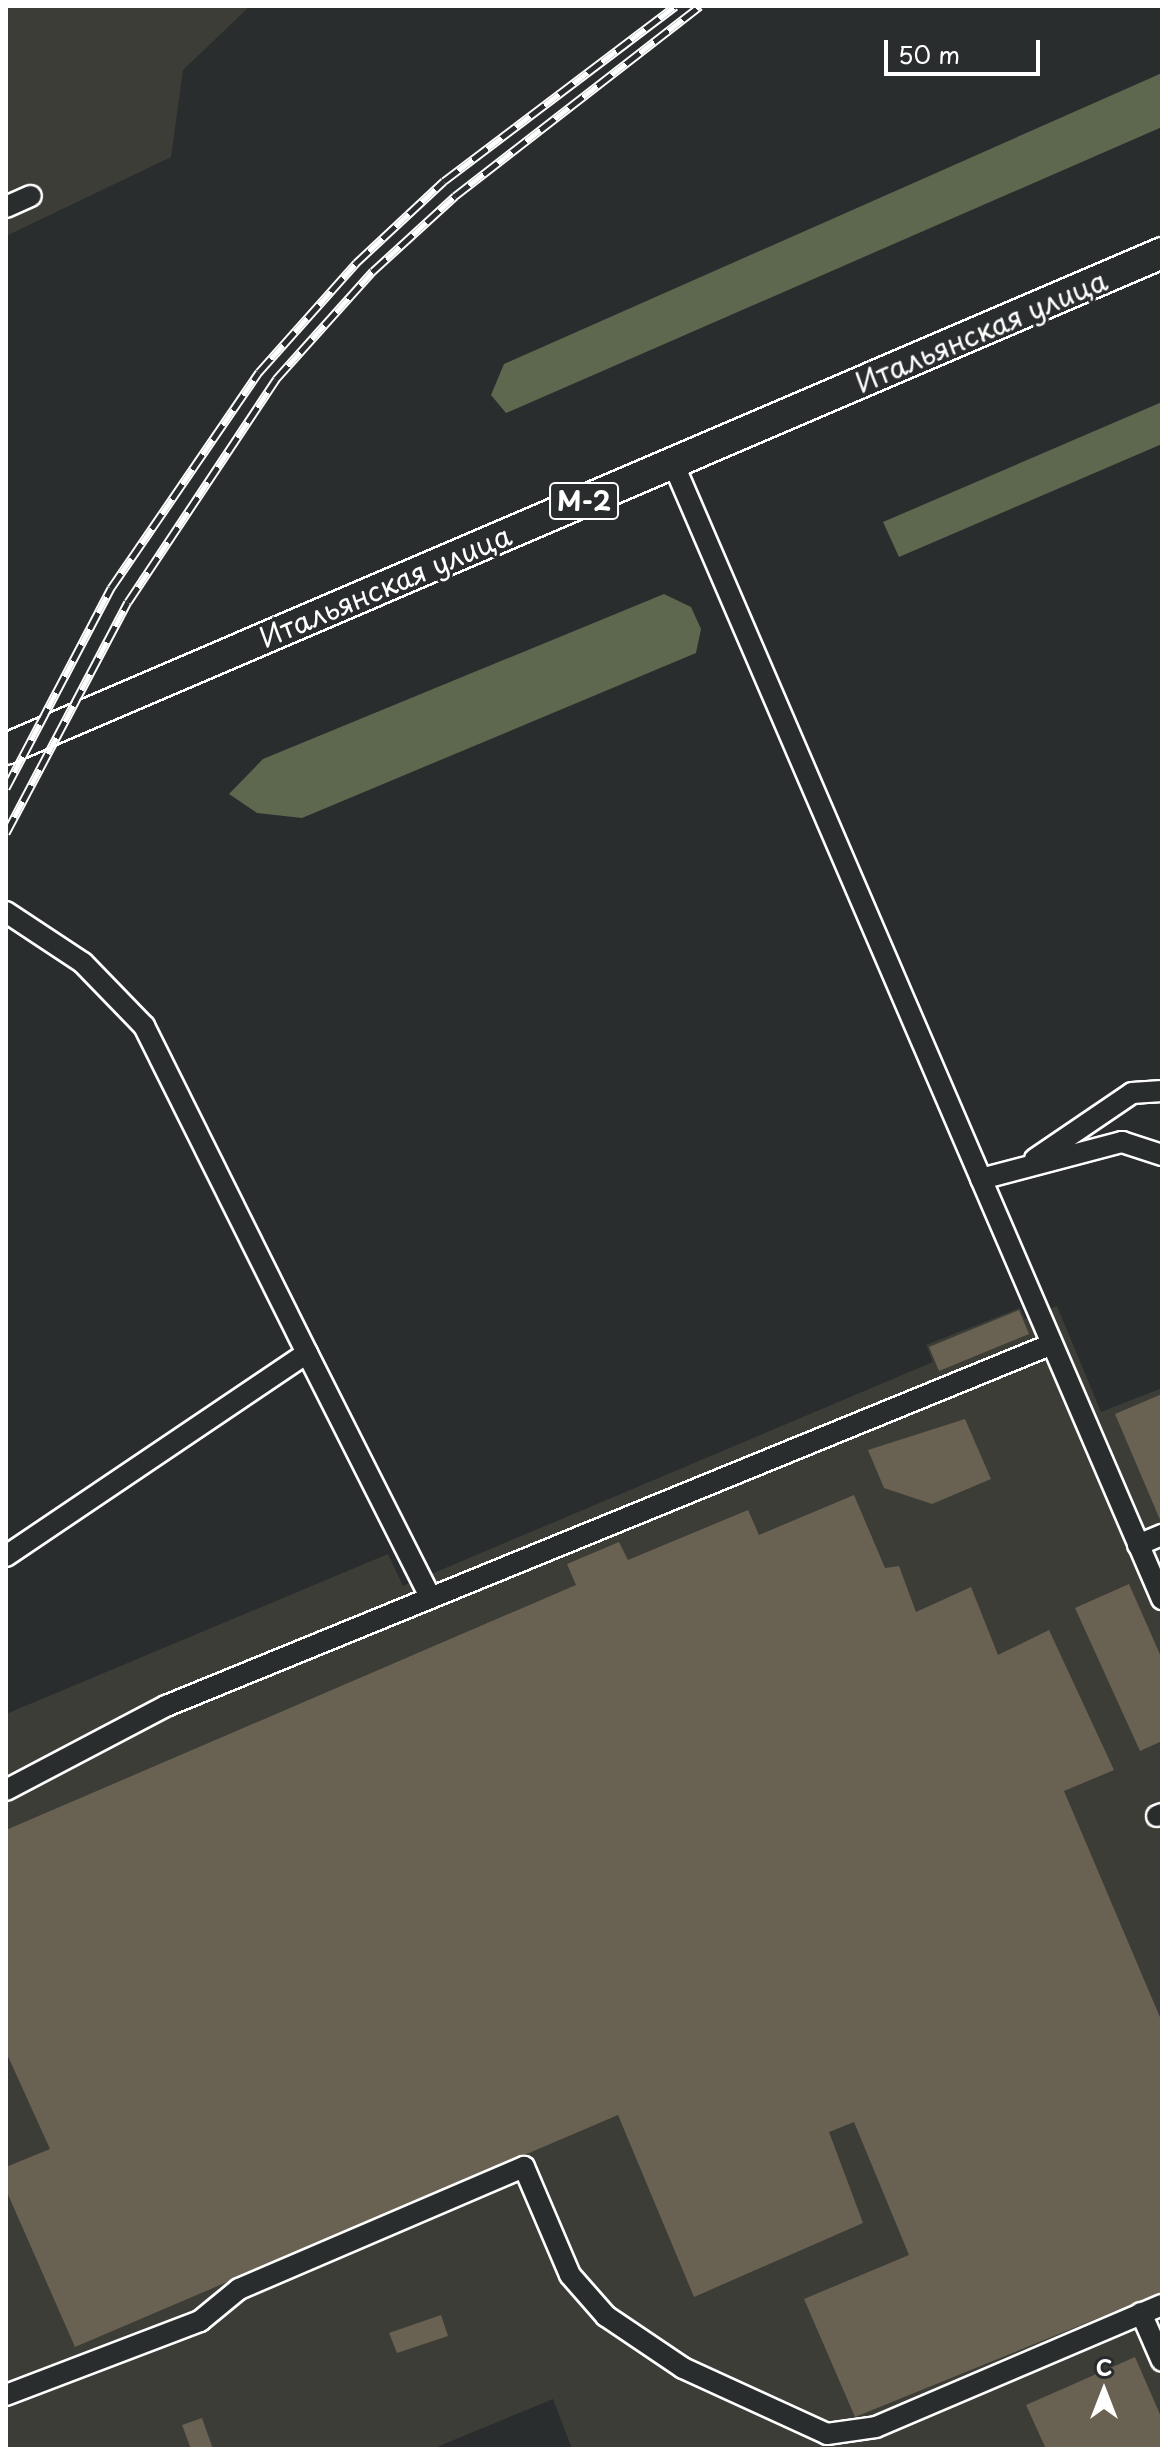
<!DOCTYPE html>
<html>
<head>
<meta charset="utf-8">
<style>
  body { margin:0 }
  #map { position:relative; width:1168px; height:2455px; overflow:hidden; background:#2a2d2e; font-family:"Playpen Sans",sans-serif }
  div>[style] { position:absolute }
  .built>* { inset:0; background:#3d3d38 }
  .green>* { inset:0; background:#5d684f }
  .building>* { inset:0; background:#696151 }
  .roads { filter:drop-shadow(2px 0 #fff) drop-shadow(-2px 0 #fff) drop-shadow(0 2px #fff) drop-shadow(0 -2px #fff) }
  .minor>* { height:20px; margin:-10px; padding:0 10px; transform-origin:10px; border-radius:10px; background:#2a2d2e }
  .highway>* { height:30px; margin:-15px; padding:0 15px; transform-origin:15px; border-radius:15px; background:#2a2d2e }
  .rail>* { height:9px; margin-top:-4.5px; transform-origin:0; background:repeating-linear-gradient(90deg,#2a2d2e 0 18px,#fff 0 36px); box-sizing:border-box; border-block:2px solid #fff }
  span { translate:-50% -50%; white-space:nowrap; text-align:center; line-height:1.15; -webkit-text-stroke:6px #2a2d2e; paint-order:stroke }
  .shield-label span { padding:2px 6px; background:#2a2d2e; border:2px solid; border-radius:6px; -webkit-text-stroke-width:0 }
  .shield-label { font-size:26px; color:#fff; font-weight:700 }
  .street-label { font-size:28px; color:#fff }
  .frame { position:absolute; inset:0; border:8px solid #fff; pointer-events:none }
  .north { position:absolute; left:1064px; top:2351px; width:80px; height:80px; -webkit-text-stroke:6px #2a2d2e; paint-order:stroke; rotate:0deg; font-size:22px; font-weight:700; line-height:32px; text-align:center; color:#fff }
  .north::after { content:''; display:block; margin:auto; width:28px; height:36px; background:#fff; clip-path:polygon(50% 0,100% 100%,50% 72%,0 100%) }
  .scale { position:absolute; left:884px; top:40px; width:156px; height:36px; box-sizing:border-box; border:4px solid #fff; border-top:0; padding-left:10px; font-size:24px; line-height:28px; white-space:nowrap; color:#fff; -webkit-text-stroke:6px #2a2d2e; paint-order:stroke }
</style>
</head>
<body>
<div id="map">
  <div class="built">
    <div style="clip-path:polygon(6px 6px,250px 6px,183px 70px,171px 157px,6px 236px)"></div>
    <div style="clip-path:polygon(1057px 1306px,1101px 1412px,1162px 1388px,1162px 2449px,572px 2449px,553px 2399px,432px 2449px,6px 2449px,6px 1714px,388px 1554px,403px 1586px,933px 1362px,926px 1345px,1020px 1308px,1025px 1319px)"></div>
  </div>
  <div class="green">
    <div style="clip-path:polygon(1162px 73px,1162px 127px,506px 413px,491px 395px,504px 364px)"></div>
    <div style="clip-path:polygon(1162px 402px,1162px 444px,899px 557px,883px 522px)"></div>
    <div style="clip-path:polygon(664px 594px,691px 607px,701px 629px,696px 653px,302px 818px,257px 813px,229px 794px,263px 759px)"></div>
  </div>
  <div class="building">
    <div style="clip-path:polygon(1019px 1310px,1029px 1334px,939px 1371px,929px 1347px)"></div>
    <div style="clip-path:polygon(1162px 1394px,1162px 1522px,1161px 1522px,1115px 1414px)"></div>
    <div style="clip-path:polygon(965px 1419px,991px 1479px,932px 1504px,884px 1488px,868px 1450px)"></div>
    <div style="clip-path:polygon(854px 1495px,885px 1568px,899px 1566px,916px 1612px,971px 1587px,998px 1655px,1049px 1630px,1114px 1770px,1064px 1791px,1162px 2022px,1162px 2292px,855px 2417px,804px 2299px,909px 2255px,854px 2122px,829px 2132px,863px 2223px,694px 2297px,618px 2115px,75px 2347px,6px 2190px,6px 2167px,50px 2149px,6px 2052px,6px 1830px,576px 1585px,567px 1564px,619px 1542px,628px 1560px,748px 1510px,759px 1535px)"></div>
    <div style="clip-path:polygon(1129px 1584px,1162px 1659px,1162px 1741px,1140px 1751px,1075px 1608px)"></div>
    <div style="clip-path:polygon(441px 2315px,448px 2336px,397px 2353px,389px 2333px)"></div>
    <div style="clip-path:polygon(1135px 2357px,1162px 2419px,1162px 2449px,1046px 2449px,1026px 2405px)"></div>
    <div style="clip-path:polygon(202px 2418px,213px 2449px,191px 2449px,182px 2425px)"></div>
  </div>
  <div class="roads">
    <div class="minor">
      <div style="left:6px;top:207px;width:27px;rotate:-24deg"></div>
      <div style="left:673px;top:463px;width:1237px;rotate:66.71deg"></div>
      <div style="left:6px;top:912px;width:92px;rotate:33.5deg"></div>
      <div style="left:83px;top:963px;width:88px;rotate:45.9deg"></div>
      <div style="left:144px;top:1026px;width:365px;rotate:63.5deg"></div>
      <div style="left:307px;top:1353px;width:363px;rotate:146deg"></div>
      <div style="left:1035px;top:1159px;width:117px;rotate:-34.2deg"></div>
      <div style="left:1132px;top:1093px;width:30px;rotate:-4deg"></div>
      <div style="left:981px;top:1179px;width:146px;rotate:-14.7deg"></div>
      <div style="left:1122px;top:1142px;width:42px;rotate:18deg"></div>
      <div style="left:307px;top:1353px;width:273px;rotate:63.2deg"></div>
      <div style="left:1138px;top:1545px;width:26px;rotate:-23deg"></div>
      <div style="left:6px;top:1790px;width:181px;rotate:-27.7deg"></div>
      <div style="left:166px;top:1706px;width:957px;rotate:-22.22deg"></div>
      <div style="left:1157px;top:1816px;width:5px;rotate:-22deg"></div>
      <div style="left:1141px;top:2313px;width:52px;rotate:66.4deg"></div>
      <div style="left:6px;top:2395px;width:208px;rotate:-20.9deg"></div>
      <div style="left:200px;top:2321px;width:50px;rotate:-39.4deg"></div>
      <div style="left:239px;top:2289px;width:310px;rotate:-23.2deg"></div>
      <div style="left:524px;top:2167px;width:117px;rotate:66.9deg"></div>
      <div style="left:570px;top:2275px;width:55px;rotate:48.7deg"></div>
      <div style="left:606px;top:2316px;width:93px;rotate:34deg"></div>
      <div style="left:683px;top:2368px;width:158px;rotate:24.6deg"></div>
      <div style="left:827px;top:2434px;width:49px;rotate:-8.1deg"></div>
      <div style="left:876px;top:2427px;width:311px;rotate:-23.1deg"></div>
    </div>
    <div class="highway">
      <div style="left:6px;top:749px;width:1258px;rotate:-23.22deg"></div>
    </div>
  </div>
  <div class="rail">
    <div style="left:6px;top:788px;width:226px;rotate:-62.3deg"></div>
    <div style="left:111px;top:588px;width:262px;rotate:-55.6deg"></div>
    <div style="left:259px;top:372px;width:146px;rotate:-48.3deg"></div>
    <div style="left:356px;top:263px;width:120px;rotate:-43deg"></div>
    <div style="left:444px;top:181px;width:290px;rotate:-37.1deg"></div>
    <div style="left:6px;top:833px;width:261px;rotate:-62.2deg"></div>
    <div style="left:128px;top:602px;width:268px;rotate:-56.4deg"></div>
    <div style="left:276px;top:379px;width:145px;rotate:-48.1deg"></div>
    <div style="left:373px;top:271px;width:111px;rotate:-42.4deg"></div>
    <div style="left:455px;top:196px;width:310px;rotate:-37.8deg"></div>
  </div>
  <div class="shield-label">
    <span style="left:584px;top:501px">М-2</span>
  </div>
  <div class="street-label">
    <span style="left:981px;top:331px;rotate:-23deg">Итальянская улица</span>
    <span style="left:385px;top:586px;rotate:-23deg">Итальянская улица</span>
  </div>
  <div class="frame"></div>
  <div class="north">С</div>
  <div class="scale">50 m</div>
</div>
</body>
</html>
